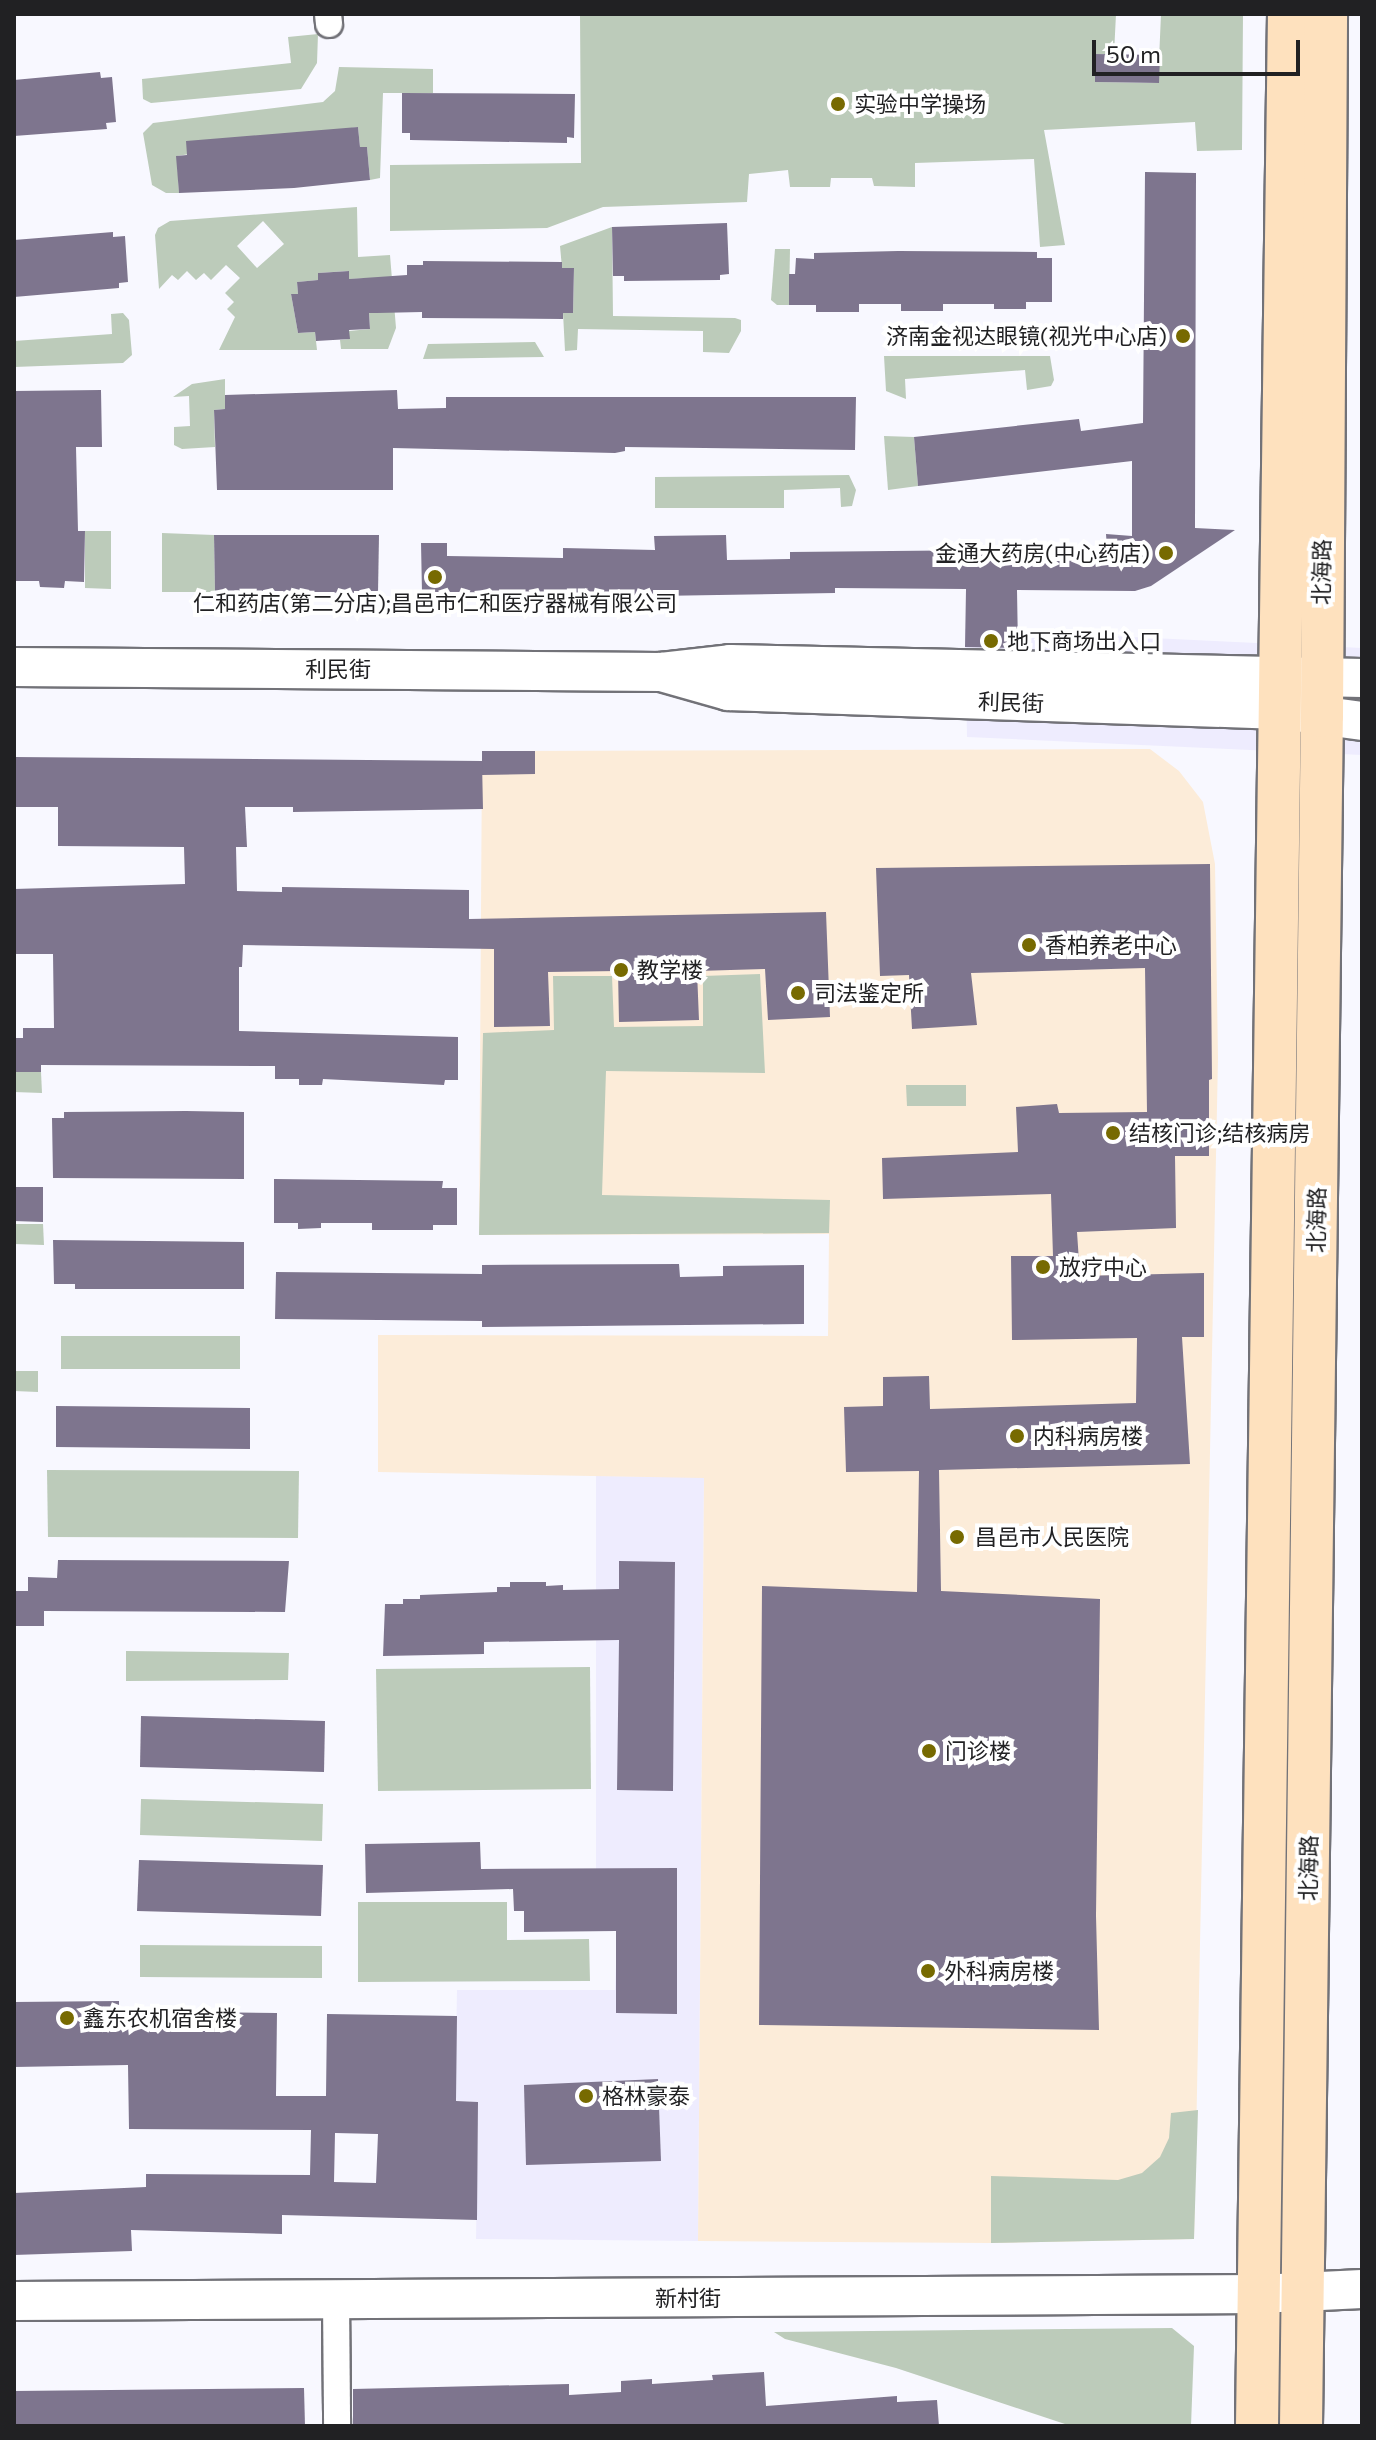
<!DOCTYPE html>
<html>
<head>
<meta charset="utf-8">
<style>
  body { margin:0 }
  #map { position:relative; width:1376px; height:2440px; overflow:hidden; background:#f8f8ff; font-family:Commissioner,"Noto Sans SC",sans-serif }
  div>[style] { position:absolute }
  .commercial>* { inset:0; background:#eeecfe }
  .medical>* { inset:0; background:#fcecd9 }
  .green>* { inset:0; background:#bccbba }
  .building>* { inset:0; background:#7e758e }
  .roads { filter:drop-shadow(2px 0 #727278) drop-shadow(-2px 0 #727278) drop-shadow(0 2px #727278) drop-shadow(0 -2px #727278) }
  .street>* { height:26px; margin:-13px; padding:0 13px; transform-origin:13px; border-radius:13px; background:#fff }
  .secondary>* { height:38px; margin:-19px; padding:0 19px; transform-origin:19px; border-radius:19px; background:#fff }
  .primary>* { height:42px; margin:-21px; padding:0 21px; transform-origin:21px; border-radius:21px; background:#fee1be }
  .dots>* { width:22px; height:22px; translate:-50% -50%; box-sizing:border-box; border:4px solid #fff; border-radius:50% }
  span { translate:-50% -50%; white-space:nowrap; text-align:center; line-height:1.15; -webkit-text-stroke:8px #fff; paint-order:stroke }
  .poi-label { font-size:22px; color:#212123 }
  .left { translate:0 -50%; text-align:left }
  .right { translate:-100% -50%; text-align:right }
  .street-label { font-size:22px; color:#212123 }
  .frame { position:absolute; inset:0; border:16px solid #212123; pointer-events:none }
  .scale { position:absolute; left:1092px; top:40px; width:208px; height:36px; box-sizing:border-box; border:4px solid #212123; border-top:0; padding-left:10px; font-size:24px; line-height:28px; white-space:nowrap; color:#212123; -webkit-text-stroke:6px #fff; paint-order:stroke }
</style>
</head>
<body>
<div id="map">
  <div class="commercial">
    <div style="clip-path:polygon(965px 629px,1362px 648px,1362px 755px,967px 737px)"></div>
    <div style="clip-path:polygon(596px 1476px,704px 1477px,698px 2241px,476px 2239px,478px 2102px,455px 2101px,457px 1990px,615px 1990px,616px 1964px,640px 1964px,596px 1869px)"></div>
  </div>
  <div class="medical">
    <div style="clip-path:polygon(1150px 749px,1179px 771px,1203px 802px,1215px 864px,1218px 1058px,1194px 2239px,991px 2243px,698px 2241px,704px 1478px,378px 1472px,378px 1335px,828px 1336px,829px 1234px,479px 1235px,482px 751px)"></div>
  </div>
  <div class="green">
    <div style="clip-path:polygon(580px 14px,1116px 14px,1114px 54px,1096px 54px,1095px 82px,1158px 83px,1161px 14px,1243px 14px,1242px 150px,1197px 151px,1195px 122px,1044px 130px,1065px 245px,1040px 247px,1034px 159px,915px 163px,915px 187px,874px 186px,872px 178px,831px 178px,830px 187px,790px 187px,788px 170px,749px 174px,747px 202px,603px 207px,547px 228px,390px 231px,390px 165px,581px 163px)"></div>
    <div style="clip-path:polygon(318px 34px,317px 63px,301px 89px,151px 103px,143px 99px,142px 79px,291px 63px,288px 37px)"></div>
    <div style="clip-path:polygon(339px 67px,433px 69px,433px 93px,383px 93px,380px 178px,370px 180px,367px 147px,360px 147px,358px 127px,177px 156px,179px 193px,166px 193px,152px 185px,143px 133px,153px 123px,323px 102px,335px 91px)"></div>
    <div style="clip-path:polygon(evenodd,357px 207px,358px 257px,390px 255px,396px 328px,388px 349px,341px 349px,340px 340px,349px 339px,349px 331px,370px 329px,369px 313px,377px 313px,371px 278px,349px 279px,348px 271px,318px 273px,318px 280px,297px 282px,298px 294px,291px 294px,298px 333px,315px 332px,317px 350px,219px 350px,235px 317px,227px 309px,234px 302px,225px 293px,240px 278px,226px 265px,211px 280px,204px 273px,196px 280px,187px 271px,178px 280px,172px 275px,159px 289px,155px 235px,158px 228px,170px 221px,357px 207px,263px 221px,284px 244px,257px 268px,237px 246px,263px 221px)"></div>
    <div style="clip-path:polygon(612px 227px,613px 316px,735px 318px,741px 320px,741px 331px,729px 353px,703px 352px,703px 331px,578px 329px,577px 350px,565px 351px,563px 313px,573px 313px,574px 268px,562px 268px,560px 246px)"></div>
    <div style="clip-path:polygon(775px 249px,790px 249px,789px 305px,777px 305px,771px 300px)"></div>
    <div style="clip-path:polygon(123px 313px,129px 320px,132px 355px,123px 363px,14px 367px,14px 341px,112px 334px,111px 314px)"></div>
    <div style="clip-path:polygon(535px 342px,544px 357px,423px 359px,428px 344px)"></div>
    <div style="clip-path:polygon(884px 356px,1050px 356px,1054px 380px,1051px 386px,1027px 390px,1025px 370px,905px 379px,906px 399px,886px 391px)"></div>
    <div style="clip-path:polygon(225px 379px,225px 409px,214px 410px,215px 447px,182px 449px,174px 445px,174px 427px,190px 426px,189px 396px,173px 397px,192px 384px)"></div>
    <div style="clip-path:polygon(884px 436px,914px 437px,918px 486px,888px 490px)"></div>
    <div style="clip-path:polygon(849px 475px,856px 490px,852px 506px,841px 507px,840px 488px,784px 490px,784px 508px,655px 508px,655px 477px)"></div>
    <div style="clip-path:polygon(85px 531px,111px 531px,111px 589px,85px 588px)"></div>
    <div style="clip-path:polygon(162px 533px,214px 535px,215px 592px,162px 592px)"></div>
    <div style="clip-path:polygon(760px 974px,765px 1073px,606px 1071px,602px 1195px,830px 1200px,829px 1233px,479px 1235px,483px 1033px,554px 1030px,553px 976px,612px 976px,614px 1027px,703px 1026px,703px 976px)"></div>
    <div style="clip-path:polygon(14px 1072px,41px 1072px,42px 1093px,14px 1092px)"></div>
    <div style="clip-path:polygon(906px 1085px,966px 1085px,966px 1106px,907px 1106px)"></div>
    <div style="clip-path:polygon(14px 1224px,43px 1224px,44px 1245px,14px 1244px)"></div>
    <div style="clip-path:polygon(61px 1336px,240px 1336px,240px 1369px,61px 1369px)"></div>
    <div style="clip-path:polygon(14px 1371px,38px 1371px,38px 1392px,14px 1391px)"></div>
    <div style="clip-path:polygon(47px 1470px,299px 1471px,298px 1538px,48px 1537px)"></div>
    <div style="clip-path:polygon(126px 1651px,289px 1653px,288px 1680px,126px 1681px)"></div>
    <div style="clip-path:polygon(590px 1667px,591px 1789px,378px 1791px,376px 1669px)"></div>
    <div style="clip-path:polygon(141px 1799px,323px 1804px,322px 1841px,140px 1835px)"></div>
    <div style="clip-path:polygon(358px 1902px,507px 1902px,507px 1940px,589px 1939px,590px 1981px,358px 1982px)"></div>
    <div style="clip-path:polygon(140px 1945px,322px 1946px,322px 1978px,140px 1977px)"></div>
    <div style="clip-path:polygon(1198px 2110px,1194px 2239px,991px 2243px,991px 2176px,1118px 2180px,1142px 2173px,1160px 2157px,1169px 2138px,1171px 2113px)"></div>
    <div style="clip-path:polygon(1172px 2328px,1194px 2346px,1191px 2426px,1071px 2426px,896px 2368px,785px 2339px,774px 2332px)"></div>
  </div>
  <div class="building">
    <div style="clip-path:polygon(1095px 54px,1160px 55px,1159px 83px,1095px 82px)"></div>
    <div style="clip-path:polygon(100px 72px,101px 78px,112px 77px,116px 122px,106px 123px,107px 129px,14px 136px,14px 80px)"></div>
    <div style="clip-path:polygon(402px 93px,575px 94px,574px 138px,567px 137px,567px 143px,410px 140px,410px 133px,402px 133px)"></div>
    <div style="clip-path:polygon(358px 127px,360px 147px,367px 147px,370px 180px,294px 188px,179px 193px,176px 156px,187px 155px,186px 141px)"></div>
    <div style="clip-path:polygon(1145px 172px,1196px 173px,1195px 528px,1235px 530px,1151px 586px,1135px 591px,1017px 590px,1018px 648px,965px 647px,966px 589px,835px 588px,835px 593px,656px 596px,422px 593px,421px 543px,447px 543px,447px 556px,563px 558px,563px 548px,655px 550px,654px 536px,726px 535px,727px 560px,790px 559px,790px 552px,1107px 549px,1106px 534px,1132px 536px,1132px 461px,918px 486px,914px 437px,1079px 419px,1081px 431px,1143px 423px)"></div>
    <div style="clip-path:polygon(727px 223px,729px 274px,720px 275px,720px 280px,624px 281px,624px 276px,613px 276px,612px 227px)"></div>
    <div style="clip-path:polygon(113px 232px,113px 237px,125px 236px,128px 282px,119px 283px,119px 288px,14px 297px,14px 240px)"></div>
    <div style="clip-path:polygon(898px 251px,1037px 252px,1037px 258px,1052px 258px,1052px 302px,1026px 302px,1026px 309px,994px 309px,994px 304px,943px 304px,943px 311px,901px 311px,901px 304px,859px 304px,859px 312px,816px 312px,816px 305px,789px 305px,789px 274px,795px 274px,796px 258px,814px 259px,814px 253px)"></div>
    <div style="clip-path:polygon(423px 261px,562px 262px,562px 268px,574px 268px,573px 313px,563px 313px,563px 319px,422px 318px,422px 312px,377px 313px,369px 313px,370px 329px,349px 330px,350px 339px,316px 341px,315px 332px,298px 333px,291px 294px,298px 294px,297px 282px,318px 280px,318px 273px,349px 271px,349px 279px,407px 275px,407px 265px,423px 265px)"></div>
    <div style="clip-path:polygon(101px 390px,102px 447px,76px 447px,78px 531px,85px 531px,84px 582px,65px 581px,64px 588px,40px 587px,39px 581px,14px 581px,14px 391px)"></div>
    <div style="clip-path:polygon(397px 390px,398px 409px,446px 408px,446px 397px,856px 397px,855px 450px,625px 447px,625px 451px,615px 453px,393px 448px,393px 490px,217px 490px,214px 410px,225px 409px,225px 395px)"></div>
    <div style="clip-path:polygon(214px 535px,379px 535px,378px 593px,215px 592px)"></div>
    <div style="clip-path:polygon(482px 751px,535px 751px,535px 774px,482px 775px)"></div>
    <div style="clip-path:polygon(14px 757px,482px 761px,483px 809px,293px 812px,293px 807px,245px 807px,247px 847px,236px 847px,237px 891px,282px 892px,282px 887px,469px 890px,469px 919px,826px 912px,830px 1017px,768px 1020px,765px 969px,697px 971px,699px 1020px,619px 1022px,618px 971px,548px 972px,550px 1026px,494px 1027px,494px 949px,243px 945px,242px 967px,239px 967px,239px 1031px,458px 1037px,458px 1080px,445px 1080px,444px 1085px,323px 1079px,322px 1085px,299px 1085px,299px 1079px,275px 1079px,275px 1066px,41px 1065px,41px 1072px,14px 1072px,14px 1038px,23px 1038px,23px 1028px,54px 1028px,53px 954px,14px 954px,14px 889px,185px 884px,184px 847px,58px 846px,58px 807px,14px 807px)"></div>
    <div style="clip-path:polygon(1210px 864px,1212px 1079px,1209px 1080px,1209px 1156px,1175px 1156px,1176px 1228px,1077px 1232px,1080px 1276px,1204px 1273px,1204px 1337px,1182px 1337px,1190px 1464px,939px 1470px,941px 1591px,1100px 1599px,1096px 1916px,1099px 2030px,759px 2025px,762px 1586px,917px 1592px,919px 1471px,846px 1472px,844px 1407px,883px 1406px,883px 1377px,929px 1376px,930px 1409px,1136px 1403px,1137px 1338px,1012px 1340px,1011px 1256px,1053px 1256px,1051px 1194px,883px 1199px,882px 1158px,1018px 1152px,1016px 1107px,1057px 1104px,1059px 1113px,1147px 1112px,1145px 968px,971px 973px,977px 1025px,912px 1029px,909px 975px,880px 976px,876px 868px)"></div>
    <div style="clip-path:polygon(186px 1111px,244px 1112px,244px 1179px,53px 1178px,52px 1118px,64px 1118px,64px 1112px)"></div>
    <div style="clip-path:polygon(274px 1179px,443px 1181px,442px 1188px,457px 1188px,457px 1225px,433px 1225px,433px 1230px,372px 1230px,372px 1223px,321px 1223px,321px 1228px,298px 1229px,298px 1223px,274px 1223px)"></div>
    <div style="clip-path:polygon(14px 1187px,43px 1187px,43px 1222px,14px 1221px)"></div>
    <div style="clip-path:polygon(53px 1240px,244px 1242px,244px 1289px,75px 1289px,75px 1284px,54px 1284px)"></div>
    <div style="clip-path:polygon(679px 1264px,680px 1277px,723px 1276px,723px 1266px,804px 1265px,804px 1324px,482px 1327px,482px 1321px,275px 1319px,276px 1272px,482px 1274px,482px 1265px)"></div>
    <div style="clip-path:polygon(56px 1406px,250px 1408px,250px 1449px,56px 1447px)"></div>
    <div style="clip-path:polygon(58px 1560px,289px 1561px,285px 1612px,44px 1611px,44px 1626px,14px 1626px,14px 1591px,28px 1591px,28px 1577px,57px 1578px)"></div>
    <div style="clip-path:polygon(619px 1561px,675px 1562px,673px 1791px,617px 1790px,619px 1640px,484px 1642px,484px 1654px,383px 1656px,385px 1604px,403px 1604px,403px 1599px,420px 1599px,420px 1595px,497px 1592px,497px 1587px,510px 1587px,510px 1582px,546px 1582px,546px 1586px,563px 1585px,563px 1590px,619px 1589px)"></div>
    <div style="clip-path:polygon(141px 1716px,325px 1721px,324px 1772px,140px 1767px)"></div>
    <div style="clip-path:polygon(480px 1842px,481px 1869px,677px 1868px,677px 2014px,616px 2013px,616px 1931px,524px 1932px,524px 1911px,514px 1911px,513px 1889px,366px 1893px,365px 1844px)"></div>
    <div style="clip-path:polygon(139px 1860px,323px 1865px,321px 1916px,137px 1911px)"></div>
    <div style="clip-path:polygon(evenodd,119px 2001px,119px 2011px,277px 2013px,276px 2096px,326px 2096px,327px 2014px,457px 2016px,456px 2101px,478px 2102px,477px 2220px,282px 2215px,282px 2234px,131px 2230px,132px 2251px,14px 2255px,14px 2193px,146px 2187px,146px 2174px,310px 2175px,311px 2130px,129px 2129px,128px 2065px,14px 2067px,14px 2002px,119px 2001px,335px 2133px,378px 2134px,376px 2183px,334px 2182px,335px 2133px)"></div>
    <div style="clip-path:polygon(658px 2079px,661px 2161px,526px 2165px,524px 2085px)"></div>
    <div style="clip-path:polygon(764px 2372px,766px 2406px,897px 2396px,897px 2402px,937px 2400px,939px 2426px,353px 2426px,353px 2389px,569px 2384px,569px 2395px,621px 2392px,621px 2381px,652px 2379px,652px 2384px,713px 2380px,712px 2375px)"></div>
    <div style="clip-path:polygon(304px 2388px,305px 2426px,14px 2426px,14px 2391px)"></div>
  </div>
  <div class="roads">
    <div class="street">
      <div style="left:328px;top:14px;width:10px;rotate:84deg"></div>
      <div style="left:336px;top:2299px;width:127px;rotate:89.5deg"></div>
    </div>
    <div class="secondary">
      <div style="left:14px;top:667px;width:647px;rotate:0.44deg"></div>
      <div style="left:1362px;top:678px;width:632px;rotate:-178.73deg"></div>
      <div style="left:730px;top:664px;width:69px;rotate:173.4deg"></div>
      <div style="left:661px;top:672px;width:70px;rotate:15.8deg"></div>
      <div style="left:728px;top:691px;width:553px;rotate:1.97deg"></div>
      <div style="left:1281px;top:710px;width:82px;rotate:7.7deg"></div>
      <div style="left:14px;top:2301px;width:1245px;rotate:-0.32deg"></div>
      <div style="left:1259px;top:2294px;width:103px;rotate:-2.8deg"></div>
    </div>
    <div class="primary">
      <div style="left:1257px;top:2426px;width:2412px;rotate:-89.24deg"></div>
      <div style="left:1301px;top:2426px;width:1710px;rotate:-89.3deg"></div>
      <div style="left:1322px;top:716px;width:702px;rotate:-89.67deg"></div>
    </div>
  </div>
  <div class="dots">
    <div style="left:838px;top:104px;background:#776a01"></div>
    <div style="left:1183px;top:336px;background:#776a01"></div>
    <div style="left:1166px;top:553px;background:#776a01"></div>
    <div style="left:435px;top:577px;background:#776a01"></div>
    <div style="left:991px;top:641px;background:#776a01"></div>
    <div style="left:1029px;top:945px;background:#776a01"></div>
    <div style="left:621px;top:970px;background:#776a01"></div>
    <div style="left:798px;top:993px;background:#776a01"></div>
    <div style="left:1113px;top:1133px;background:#776a01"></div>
    <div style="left:1043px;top:1267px;background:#776a01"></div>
    <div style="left:1017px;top:1436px;background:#776a01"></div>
    <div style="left:957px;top:1537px;background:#776a01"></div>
    <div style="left:929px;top:1751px;background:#776a01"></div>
    <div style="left:928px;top:1971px;background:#776a01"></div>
    <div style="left:67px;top:2018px;background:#776a01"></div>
    <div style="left:586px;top:2096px;background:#776a01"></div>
  </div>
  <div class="poi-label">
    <span class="left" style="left:854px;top:104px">实验中学操场</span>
    <span class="right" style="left:1167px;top:336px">济南金视达眼镜(视光中心店)</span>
    <span class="right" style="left:1150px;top:553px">金通大药房(中心药店)</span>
    <span style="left:435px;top:603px">仁和药店(第二分店);昌邑市仁和医疗器械有限公司</span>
    <span class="left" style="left:1007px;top:641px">地下商场出入口</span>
    <span class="left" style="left:1045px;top:945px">香柏养老中心</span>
    <span class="left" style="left:637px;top:970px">教学楼</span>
    <span class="left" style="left:814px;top:993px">司法鉴定所</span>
    <span class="left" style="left:1129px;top:1133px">结核门诊;结核病房</span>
    <span class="left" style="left:1059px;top:1267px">放疗中心</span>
    <span class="left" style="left:1033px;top:1436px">内科病房楼</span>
    <span class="left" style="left:975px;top:1537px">昌邑市人民医院</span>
    <span class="left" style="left:945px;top:1751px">门诊楼</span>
    <span class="left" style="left:944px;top:1971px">外科病房楼</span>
    <span class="left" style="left:83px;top:2018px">鑫东农机宿舍楼</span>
    <span class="left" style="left:602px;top:2096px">格林豪泰</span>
  </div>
  <div class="street-label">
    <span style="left:1321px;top:572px;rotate:-89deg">北海路</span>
    <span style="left:338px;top:669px">利民街</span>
    <span style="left:1011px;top:702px;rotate:2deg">利民街</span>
    <span style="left:1316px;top:1220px;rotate:-89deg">北海路</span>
    <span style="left:1308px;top:1868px;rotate:-89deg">北海路</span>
    <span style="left:688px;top:2298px">新村街</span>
  </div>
  <div class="frame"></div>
  <div class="scale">50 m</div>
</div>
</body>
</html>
